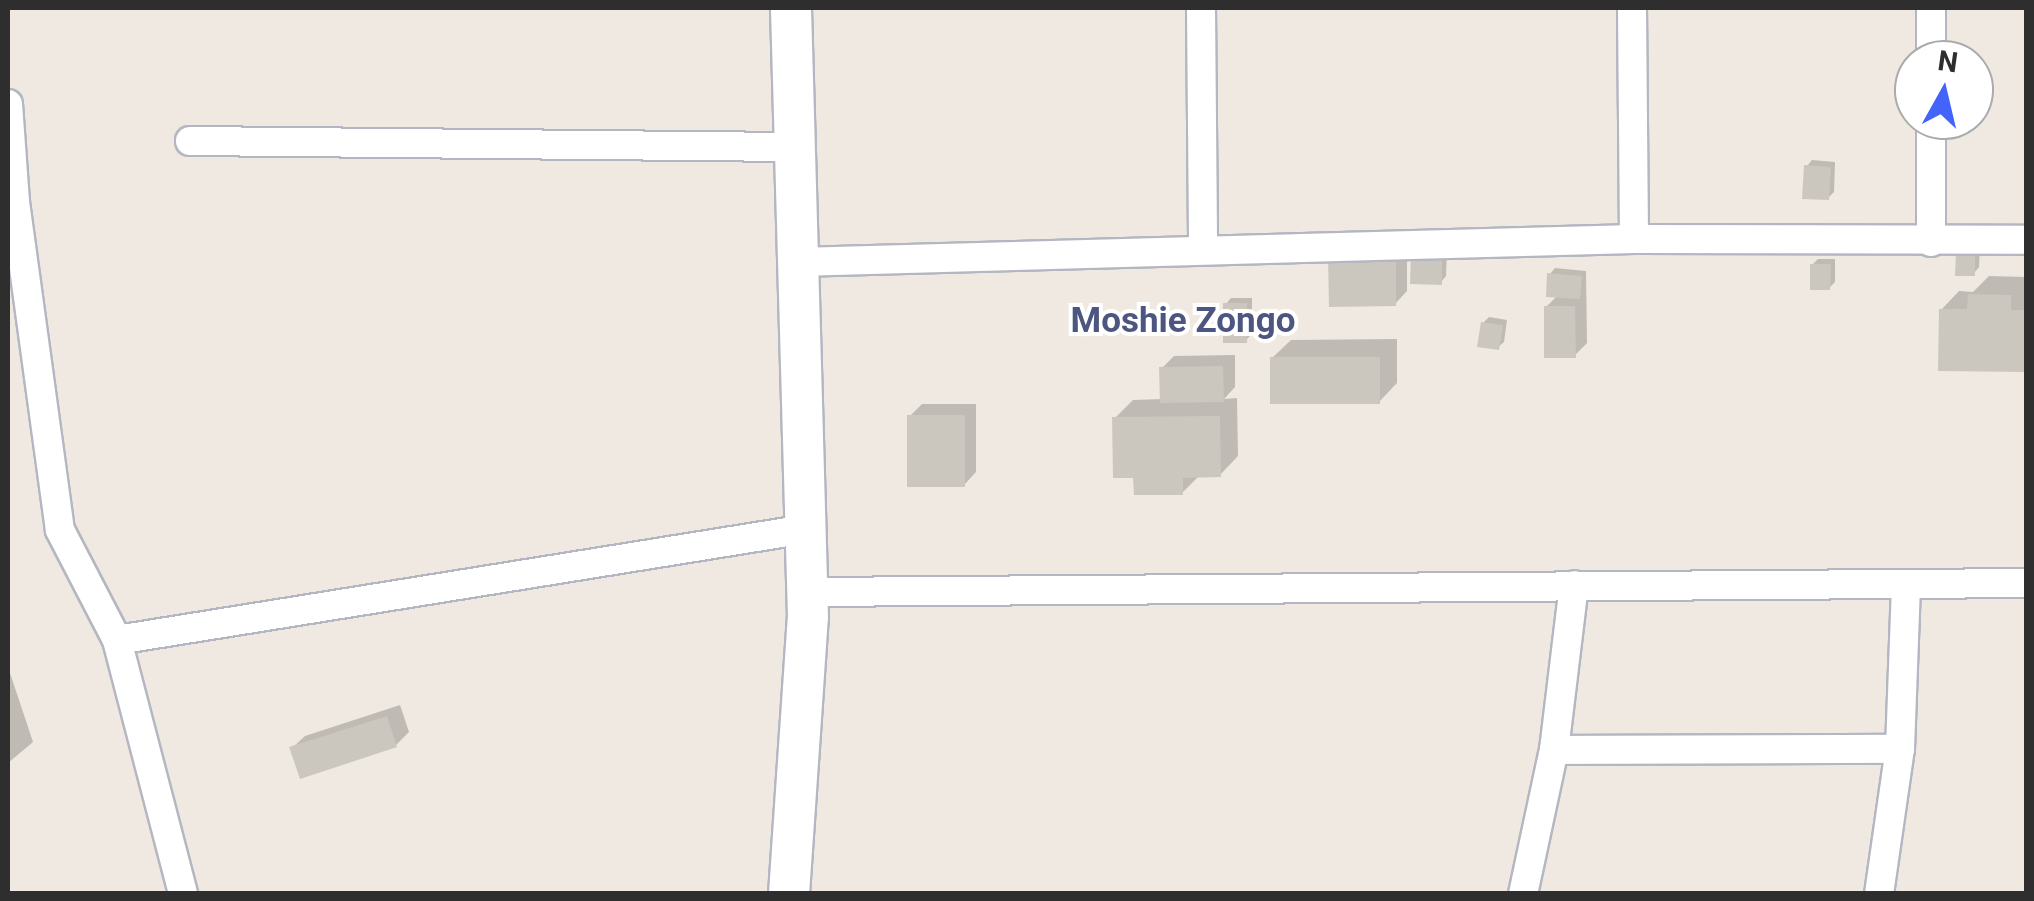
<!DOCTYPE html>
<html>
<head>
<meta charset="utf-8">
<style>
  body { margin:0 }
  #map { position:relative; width:2034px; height:901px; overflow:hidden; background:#efe9e1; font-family:Roboto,sans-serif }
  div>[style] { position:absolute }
  .shadow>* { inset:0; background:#0003 }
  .building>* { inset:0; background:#cbc7bf }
  .roads { filter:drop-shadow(2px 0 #b4b7c1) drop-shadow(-2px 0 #b4b7c1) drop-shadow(0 2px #b4b7c1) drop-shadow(0 -2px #b4b7c1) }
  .street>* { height:28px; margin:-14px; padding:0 14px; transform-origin:14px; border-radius:14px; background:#fff }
  .secondary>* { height:40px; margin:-20px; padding:0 20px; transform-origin:20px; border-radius:20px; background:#fff }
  span { translate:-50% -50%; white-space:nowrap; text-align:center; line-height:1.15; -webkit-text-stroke:8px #fff; paint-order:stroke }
  .district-label { font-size:35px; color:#4d5680; font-weight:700 }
  .frame { position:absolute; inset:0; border:10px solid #2e2e2e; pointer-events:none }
  .north { position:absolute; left:1894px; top:40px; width:100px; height:100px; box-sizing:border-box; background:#fff; border:2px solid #ababab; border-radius:50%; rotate:8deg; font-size:28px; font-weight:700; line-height:40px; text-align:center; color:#2e2e2e }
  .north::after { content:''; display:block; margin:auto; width:35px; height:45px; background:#4264fb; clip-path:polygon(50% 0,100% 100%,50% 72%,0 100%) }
</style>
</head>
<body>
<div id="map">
  <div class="shadow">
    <div style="clip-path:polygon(1812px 160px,1835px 162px,1834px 192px,1828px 198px,1807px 166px)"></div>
    <div style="clip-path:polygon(1407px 244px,1407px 291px,1395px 304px,1343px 245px)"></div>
    <div style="clip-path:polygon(1964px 246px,1980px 246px,1979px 267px,1974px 273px)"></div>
    <div style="clip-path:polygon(1447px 249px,1446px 276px,1441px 282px,1413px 282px)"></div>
    <div style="clip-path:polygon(1818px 259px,1835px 259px,1835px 282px,1829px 288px,1812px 265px)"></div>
    <div style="clip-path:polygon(1555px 268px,1586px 271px,1587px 343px,1575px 355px,1546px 307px,1558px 295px,1550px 274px)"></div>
    <div style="clip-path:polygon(1989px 276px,2026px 277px,2026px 369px,1940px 368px,1941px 310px,1959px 291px,1973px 292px)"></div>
    <div style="clip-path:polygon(1231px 298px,1252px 298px,1252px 334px,1246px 340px,1226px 304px)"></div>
    <div style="clip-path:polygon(1489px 317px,1507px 320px,1504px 342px,1498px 347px,1483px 323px)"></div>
    <div style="clip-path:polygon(1397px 339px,1397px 383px,1379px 402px,1272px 358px,1291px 340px)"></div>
    <div style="clip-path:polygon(1235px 355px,1235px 387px,1224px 399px,1237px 398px,1238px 456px,1220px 475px,1200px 475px,1182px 493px,1136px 475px,1115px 418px,1133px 400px,1163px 399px,1162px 368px,1174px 356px)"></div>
    <div style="clip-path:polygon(922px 404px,976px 404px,976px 472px,964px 485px,910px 416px)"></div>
    <div style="clip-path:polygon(8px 667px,33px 742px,8px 763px)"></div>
    <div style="clip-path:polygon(400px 705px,409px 732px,396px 745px,292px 748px,305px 736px)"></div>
  </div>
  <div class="building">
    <div style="clip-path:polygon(1804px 165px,1831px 167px,1829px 200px,1802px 199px)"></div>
    <div style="clip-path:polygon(1956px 251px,1975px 251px,1975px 276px,1955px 276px)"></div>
    <div style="clip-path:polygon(1411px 253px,1442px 254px,1442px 285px,1410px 284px)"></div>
    <div style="clip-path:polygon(1328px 256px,1396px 256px,1396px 306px,1329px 307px)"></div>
    <div style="clip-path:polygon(1810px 264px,1831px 264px,1830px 290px,1810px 290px)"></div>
    <div style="clip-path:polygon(1547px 273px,1582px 276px,1580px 299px,1546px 297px)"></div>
    <div style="clip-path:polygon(1968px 294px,2011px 295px,2011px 310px,2026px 310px,2026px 372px,1938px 371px,1939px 309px,1967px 309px)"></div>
    <div style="clip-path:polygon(1223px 303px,1247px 303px,1247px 343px,1223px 343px)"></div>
    <div style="clip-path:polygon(1544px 306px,1575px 306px,1576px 358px,1544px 358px)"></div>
    <div style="clip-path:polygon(1481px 322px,1503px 325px,1499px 350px,1477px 347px)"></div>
    <div style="clip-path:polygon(1270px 357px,1380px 357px,1380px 404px,1270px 404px)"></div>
    <div style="clip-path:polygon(1223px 366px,1224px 402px,1160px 403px,1159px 367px)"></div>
    <div style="clip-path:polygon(907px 415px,965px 415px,965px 487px,907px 487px)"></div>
    <div style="clip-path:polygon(1220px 416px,1221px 477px,1183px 478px,1183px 495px,1134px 495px,1133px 478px,1113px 478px,1112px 417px)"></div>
    <div style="clip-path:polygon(387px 716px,397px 747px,300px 779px,289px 747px)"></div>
  </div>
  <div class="roads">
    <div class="street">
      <div style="left:1201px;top:8px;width:241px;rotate:89.5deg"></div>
      <div style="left:1632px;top:8px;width:231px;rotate:89.5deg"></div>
      <div style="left:1931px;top:60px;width:52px;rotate:-90deg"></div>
      <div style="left:8px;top:104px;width:98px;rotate:85.9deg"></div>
      <div style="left:190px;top:141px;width:606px;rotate:0.57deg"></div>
      <div style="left:8px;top:203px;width:7px;rotate:-8deg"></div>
      <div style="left:15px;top:202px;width:331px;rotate:82.2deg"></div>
      <div style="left:60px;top:530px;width:124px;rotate:62.6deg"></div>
      <div style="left:117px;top:640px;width:262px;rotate:75.4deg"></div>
      <div style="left:1931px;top:242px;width:122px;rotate:-90deg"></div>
      <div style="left:798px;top:262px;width:836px;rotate:-1.58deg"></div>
      <div style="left:1634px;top:239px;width:392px;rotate:0.1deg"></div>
      <div style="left:807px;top:592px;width:1219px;rotate:-0.42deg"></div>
      <div style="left:117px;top:640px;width:698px;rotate:-9.15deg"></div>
      <div style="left:1554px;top:750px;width:346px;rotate:-0.2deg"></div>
      <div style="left:1523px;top:894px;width:147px;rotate:-77.9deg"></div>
      <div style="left:1554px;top:750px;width:166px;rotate:-83.1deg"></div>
      <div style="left:1879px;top:894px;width:147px;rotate:-81.8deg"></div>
      <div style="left:1900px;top:749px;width:165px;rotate:-87.9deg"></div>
    </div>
    <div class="secondary">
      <div style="left:789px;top:894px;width:278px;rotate:-86.1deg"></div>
      <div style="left:808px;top:617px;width:609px;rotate:-91.6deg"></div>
    </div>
  </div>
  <div class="district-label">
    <span style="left:1183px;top:321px">Moshie Zongo</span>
  </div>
  <div class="frame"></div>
  <div class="north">N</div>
</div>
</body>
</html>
